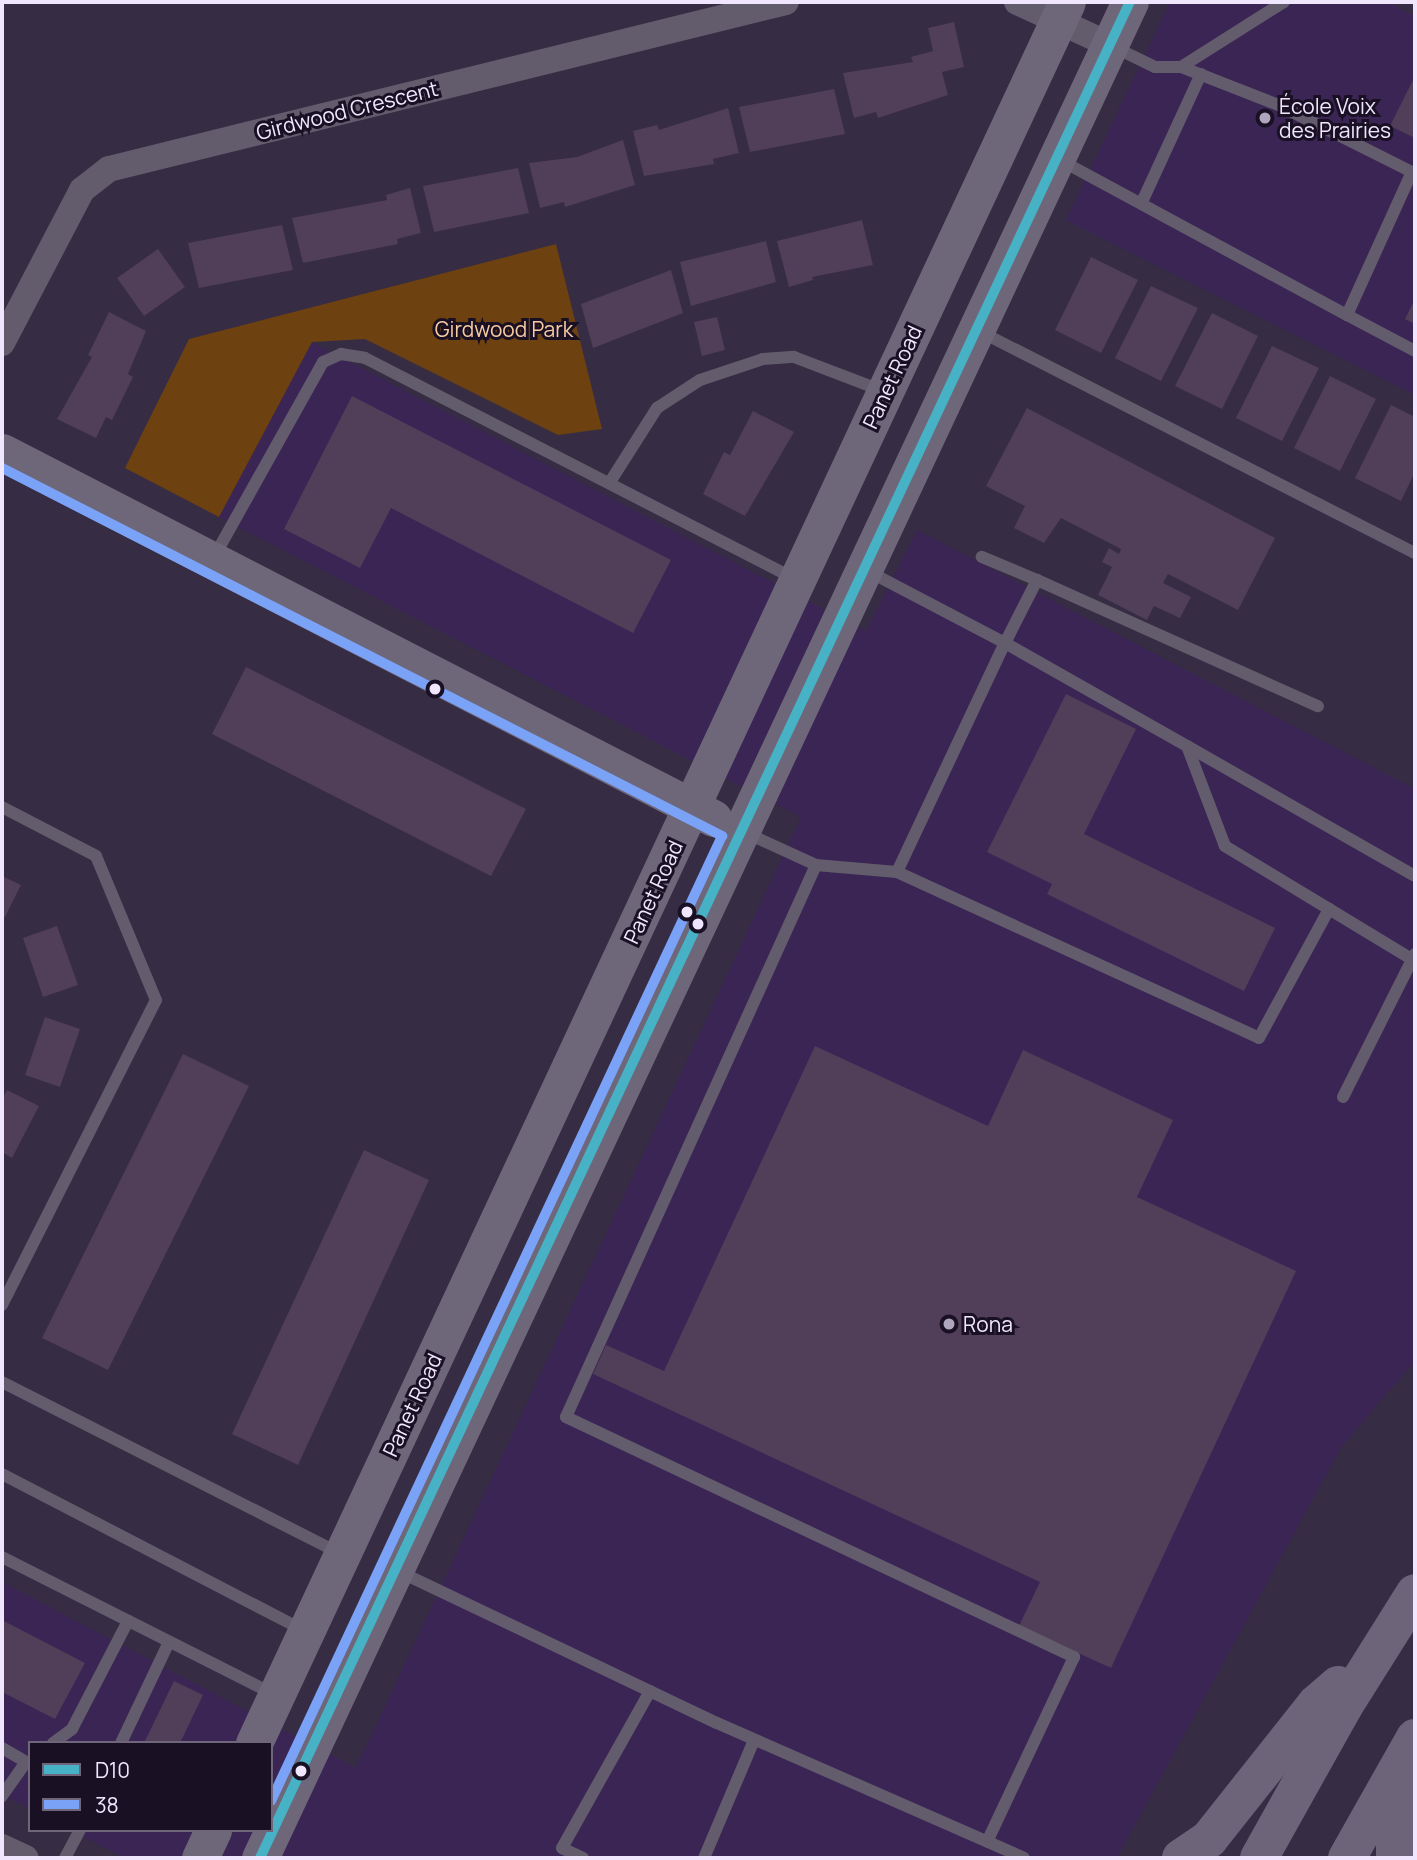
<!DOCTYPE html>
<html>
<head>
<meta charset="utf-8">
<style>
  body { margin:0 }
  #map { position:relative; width:1417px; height:1860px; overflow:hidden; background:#362c44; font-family:Manrope,sans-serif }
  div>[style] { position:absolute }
  .built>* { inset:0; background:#3a2555 }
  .green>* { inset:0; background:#6e4110 }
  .building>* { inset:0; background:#513e59 }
  .lane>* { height:12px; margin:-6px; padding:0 6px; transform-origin:6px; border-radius:6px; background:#635c6c }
  .street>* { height:26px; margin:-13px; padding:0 13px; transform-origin:13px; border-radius:13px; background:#635c6c }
  .secondary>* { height:37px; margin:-18.5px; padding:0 18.5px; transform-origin:18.5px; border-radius:18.5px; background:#6e677a }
  .primary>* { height:38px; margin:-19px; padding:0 19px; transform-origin:19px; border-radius:19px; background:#6d647a }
  .bus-1>* { height:10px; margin:-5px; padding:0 5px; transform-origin:5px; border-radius:5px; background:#47b2c5 }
  .bus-2>* { height:10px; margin:-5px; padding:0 5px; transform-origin:5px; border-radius:5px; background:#7aa2f7 }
  .dots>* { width:19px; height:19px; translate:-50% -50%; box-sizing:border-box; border:4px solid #191024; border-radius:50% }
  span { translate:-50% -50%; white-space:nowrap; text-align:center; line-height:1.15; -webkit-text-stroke:6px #191024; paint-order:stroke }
  .poi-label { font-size:21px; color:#f0e7fe }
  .left { translate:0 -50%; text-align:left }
  .street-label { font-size:21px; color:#f0e7fe }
  .park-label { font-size:21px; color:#f7caa2 }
  .frame { position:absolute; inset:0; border:4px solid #f0e7fe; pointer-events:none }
  .legend { position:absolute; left:28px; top:1741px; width:245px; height:91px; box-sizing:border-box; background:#191024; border:2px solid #6f667b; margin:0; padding:9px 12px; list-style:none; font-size:21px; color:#f0e7fe }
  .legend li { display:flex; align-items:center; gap:14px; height:35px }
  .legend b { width:35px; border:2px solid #6f667b }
</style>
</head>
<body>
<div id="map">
  <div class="built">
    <div style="clip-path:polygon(1170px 2px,1387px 2px,1415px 16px,1415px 395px,1066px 220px)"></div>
    <div style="clip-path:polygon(311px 342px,866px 631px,917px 530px,1415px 789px,1415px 1361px,1342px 1446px,1117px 1858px,125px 1858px,70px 1830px,271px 1830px,271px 1743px,30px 1743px,30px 1809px,2px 1795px,2px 1582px,356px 1768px,801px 817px,219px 517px)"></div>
  </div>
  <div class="green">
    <div style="clip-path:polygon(556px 244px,602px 429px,558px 435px,365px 339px,312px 342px,219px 517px,125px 468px,189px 339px)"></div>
  </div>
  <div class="building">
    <div style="clip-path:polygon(954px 22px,964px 67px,942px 72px,948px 95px,878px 118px,876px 112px,854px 118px,843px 73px,913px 62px,911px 57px,933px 51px,928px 28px)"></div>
    <div style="clip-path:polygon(1415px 76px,1415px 138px,1390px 126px)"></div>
    <div style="clip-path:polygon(834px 89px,845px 134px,750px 152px,739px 107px)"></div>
    <div style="clip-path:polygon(728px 108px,739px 153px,713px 159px,714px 164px,644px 176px,633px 131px,657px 125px,659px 130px)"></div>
    <div style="clip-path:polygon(623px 140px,635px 185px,565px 207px,564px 202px,540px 208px,529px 163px,577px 157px)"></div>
    <div style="clip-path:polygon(518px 168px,529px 213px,434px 232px,423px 186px)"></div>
    <div style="clip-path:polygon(410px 188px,421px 233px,397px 239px,398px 244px,303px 263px,292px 218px,387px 200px,386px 195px)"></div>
    <div style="clip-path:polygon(862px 220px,873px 265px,812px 277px,813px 280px,789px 287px,777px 241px)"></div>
    <div style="clip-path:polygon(282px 225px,293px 270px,199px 288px,188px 243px)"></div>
    <div style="clip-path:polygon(766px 241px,776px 282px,691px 306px,680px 262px)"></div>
    <div style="clip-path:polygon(158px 249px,185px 287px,144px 316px,117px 278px)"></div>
    <div style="clip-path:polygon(1091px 257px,1138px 280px,1101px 353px,1055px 330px)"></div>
    <div style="clip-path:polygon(671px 270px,683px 313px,593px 348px,581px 304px)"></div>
    <div style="clip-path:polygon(1151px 286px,1198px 308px,1161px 381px,1115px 358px)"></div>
    <div style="clip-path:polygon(1415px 299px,1415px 324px,1405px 319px)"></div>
    <div style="clip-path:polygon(109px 312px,146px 331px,128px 374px,133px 377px,112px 420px,106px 417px,96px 438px,57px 419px,92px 357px,88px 355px)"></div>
    <div style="clip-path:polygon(1212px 313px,1258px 336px,1222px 409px,1175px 386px)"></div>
    <div style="clip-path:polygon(717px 317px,725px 350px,702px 356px,694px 322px)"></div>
    <div style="clip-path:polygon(1272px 346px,1319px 368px,1282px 441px,1236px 418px)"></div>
    <div style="clip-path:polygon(1330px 376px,1376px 399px,1340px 471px,1294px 448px)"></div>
    <div style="clip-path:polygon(352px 396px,671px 560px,633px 633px,391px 508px,360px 568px,284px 529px)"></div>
    <div style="clip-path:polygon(1391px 405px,1415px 417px,1415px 472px,1401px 501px,1355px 478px)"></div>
    <div style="clip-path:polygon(1027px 408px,1275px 538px,1238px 610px,1168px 574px,1163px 583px,1191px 597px,1180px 618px,1154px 606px,1147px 620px,1098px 595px,1112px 567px,1102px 562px,1109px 548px,1119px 554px,1121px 549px,1061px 518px,1044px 543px,1014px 528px,1025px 506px,986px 486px)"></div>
    <div style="clip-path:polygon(753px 411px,794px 432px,745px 516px,703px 494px,724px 452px,730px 455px)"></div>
    <div style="clip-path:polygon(246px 667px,526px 809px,491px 876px,212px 734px)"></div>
    <div style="clip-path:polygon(1066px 694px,1136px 729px,1084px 834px,1275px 928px,1244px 991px,1047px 894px,1052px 884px,987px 852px)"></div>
    <div style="clip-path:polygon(2px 876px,21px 885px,5px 917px,2px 916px)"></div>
    <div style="clip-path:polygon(57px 926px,78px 985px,43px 997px,23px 938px)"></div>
    <div style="clip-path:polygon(45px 1017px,80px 1029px,60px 1087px,25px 1075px)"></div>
    <div style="clip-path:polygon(815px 1046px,988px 1126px,1023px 1050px,1173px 1120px,1137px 1197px,1296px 1271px,1111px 1668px,1019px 1626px,1040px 1582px,593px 1374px,606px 1345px,664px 1371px)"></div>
    <div style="clip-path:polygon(183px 1054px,249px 1086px,108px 1370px,42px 1338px)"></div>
    <div style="clip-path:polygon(7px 1090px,39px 1106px,12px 1158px,2px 1152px,2px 1099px)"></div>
    <div style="clip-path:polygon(364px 1150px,429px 1180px,298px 1465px,232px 1434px)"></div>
    <div style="clip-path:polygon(2px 1620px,85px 1663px,55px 1719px,2px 1692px)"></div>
    <div style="clip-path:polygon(174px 1681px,203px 1695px,180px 1743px,144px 1743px)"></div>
  </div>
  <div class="lane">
    <div style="left:1181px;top:67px;width:122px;rotate:-32.3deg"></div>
    <div style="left:1060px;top:160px;width:326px;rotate:28.4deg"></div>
    <div style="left:1347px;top:315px;width:157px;rotate:-65.6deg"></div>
    <div style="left:1412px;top:172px;width:152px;rotate:-153.4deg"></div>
    <div style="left:1276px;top:104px;width:102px;rotate:-158.7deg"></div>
    <div style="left:1181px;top:67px;width:26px;rotate:180deg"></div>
    <div style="left:1155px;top:67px;width:46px;rotate:-154deg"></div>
    <div style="left:1142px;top:202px;width:141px;rotate:-65.3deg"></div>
    <div style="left:1347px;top:315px;width:77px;rotate:27.9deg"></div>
    <div style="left:979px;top:331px;width:489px;rotate:27deg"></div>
    <div style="left:610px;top:482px;width:88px;rotate:-57.6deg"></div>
    <div style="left:657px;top:408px;width:51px;rotate:-33.1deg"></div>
    <div style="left:700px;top:380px;width:66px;rotate:-18.4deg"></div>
    <div style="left:763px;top:359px;width:31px;rotate:-4deg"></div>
    <div style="left:794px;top:357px;width:95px;rotate:20.9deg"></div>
    <div style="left:214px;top:557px;width:223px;rotate:-60.8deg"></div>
    <div style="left:323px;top:362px;width:20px;rotate:-24deg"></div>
    <div style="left:341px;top:354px;width:24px;rotate:9deg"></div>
    <div style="left:365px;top:358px;width:481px;rotate:27.2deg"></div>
    <div style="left:1037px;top:580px;width:308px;rotate:24.2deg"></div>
    <div style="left:1187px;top:746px;width:262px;rotate:29.7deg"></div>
    <div style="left:2px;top:807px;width:106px;rotate:27.5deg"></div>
    <div style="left:96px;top:856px;width:156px;rotate:67.4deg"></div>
    <div style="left:156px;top:1000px;width:342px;rotate:116.8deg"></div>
    <div style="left:744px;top:832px;width:79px;rotate:24.6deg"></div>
    <div style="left:816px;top:865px;width:606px;rotate:114.37deg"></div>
    <div style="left:566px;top:1417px;width:562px;rotate:25.29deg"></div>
    <div style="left:1074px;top:1657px;width:204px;rotate:115.2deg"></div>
    <div style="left:816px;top:865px;width:81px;rotate:4.9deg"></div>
    <div style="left:897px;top:872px;width:253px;rotate:-64.8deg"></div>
    <div style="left:1005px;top:643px;width:155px;rotate:-152.3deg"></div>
    <div style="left:897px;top:872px;width:398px;rotate:24.6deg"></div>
    <div style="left:1259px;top:1038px;width:147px;rotate:-61.5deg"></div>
    <div style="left:1329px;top:909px;width:122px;rotate:-148.8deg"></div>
    <div style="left:1225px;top:846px;width:107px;rotate:-110.8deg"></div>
    <div style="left:1187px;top:746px;width:209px;rotate:-150.5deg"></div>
    <div style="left:1005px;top:643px;width:71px;rotate:-63.1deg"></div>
    <div style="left:1037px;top:580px;width:60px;rotate:-157.3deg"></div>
    <div style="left:1329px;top:909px;width:100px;rotate:31.2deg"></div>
    <div style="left:1343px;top:1097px;width:160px;rotate:-63.3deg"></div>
    <div style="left:2px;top:1382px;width:378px;rotate:26.9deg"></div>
    <div style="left:2px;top:1474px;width:339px;rotate:27.4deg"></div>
    <div style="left:2px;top:1557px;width:304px;rotate:26.8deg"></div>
    <div style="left:398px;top:1571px;width:353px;rotate:25.5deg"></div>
    <div style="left:717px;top:1723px;width:335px;rotate:23.7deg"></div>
    <div style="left:53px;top:1743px;width:24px;rotate:-36deg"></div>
    <div style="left:72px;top:1729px;width:122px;rotate:-62.6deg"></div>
    <div style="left:121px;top:1743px;width:112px;rotate:-64.6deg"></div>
    <div style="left:2px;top:1748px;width:28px;rotate:30deg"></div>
    <div style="left:26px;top:1762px;width:42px;rotate:125.2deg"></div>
    <div style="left:65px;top:1858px;width:32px;rotate:-62deg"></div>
    <div style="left:583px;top:1858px;width:23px;rotate:-155deg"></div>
    <div style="left:562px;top:1848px;width:180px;rotate:-60.7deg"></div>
    <div style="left:704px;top:1858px;width:128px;rotate:-67deg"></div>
  </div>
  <div class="street">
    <div style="left:1017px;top:2px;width:102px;rotate:24.8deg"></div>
    <div style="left:2px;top:343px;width:173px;rotate:-62.4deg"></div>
    <div style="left:82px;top:190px;width:34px;rotate:-38deg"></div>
    <div style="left:109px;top:169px;width:697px;rotate:-13.86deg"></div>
    <div style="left:2px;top:1847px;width:26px;rotate:25deg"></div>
  </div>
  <div class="secondary">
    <div style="left:2px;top:452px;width:800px;rotate:27.24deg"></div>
    <div style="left:254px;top:1743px;width:1921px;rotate:-64.97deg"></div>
    <div style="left:200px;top:1858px;width:31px;rotate:-65deg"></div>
    <div style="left:260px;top:1858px;width:2050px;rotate:-64.89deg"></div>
  </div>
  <div class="primary">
    <div style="left:1181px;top:1858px;width:34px;rotate:-34deg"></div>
    <div style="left:1209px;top:1839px;width:172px;rotate:-51.6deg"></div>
    <div style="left:1316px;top:1704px;width:29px;rotate:-41deg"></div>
    <div style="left:1259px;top:1858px;width:174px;rotate:-60.8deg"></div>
    <div style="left:1344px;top:1706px;width:133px;rotate:-57.9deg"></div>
    <div style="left:1347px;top:1858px;width:138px;rotate:-60.5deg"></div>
    <div style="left:1395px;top:1858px;width:29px;rotate:-90deg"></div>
    <div style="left:1395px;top:1829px;width:52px;rotate:-78.9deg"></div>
  </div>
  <div class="bus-1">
    <div style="left:260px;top:1858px;width:2050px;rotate:-64.89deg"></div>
  </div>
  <div class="bus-2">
    <div style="left:2px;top:468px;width:809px;rotate:27.07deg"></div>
    <div style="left:722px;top:836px;width:1065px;rotate:115.05deg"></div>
  </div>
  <div class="dots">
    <div style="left:1265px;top:118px;background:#afa6bd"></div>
    <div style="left:435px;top:689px;background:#f0e7fe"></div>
    <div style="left:687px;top:912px;background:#f0e7fe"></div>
    <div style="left:698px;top:924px;background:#f0e7fe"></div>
    <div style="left:949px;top:1324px;background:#afa6bd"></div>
    <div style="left:301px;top:1771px;background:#f0e7fe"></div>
  </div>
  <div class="poi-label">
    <span class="left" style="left:1279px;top:118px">École Voix<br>des Prairies</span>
    <span class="left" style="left:963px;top:1324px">Rona</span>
  </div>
  <div class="street-label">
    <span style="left:347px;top:110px;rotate:-14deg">Girdwood Crescent</span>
    <span style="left:892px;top:377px;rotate:-65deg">Panet Road</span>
    <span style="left:653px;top:892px;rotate:-65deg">Panet Road</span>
    <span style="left:412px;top:1405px;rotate:-65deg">Panet Road</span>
  </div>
  <div class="park-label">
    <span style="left:504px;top:329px">Girdwood Park</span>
  </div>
  <div class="frame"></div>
  <ul class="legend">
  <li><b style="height:9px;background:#47b2c5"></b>D10</li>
  <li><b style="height:9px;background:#7aa2f7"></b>38</li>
  </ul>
</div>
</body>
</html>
